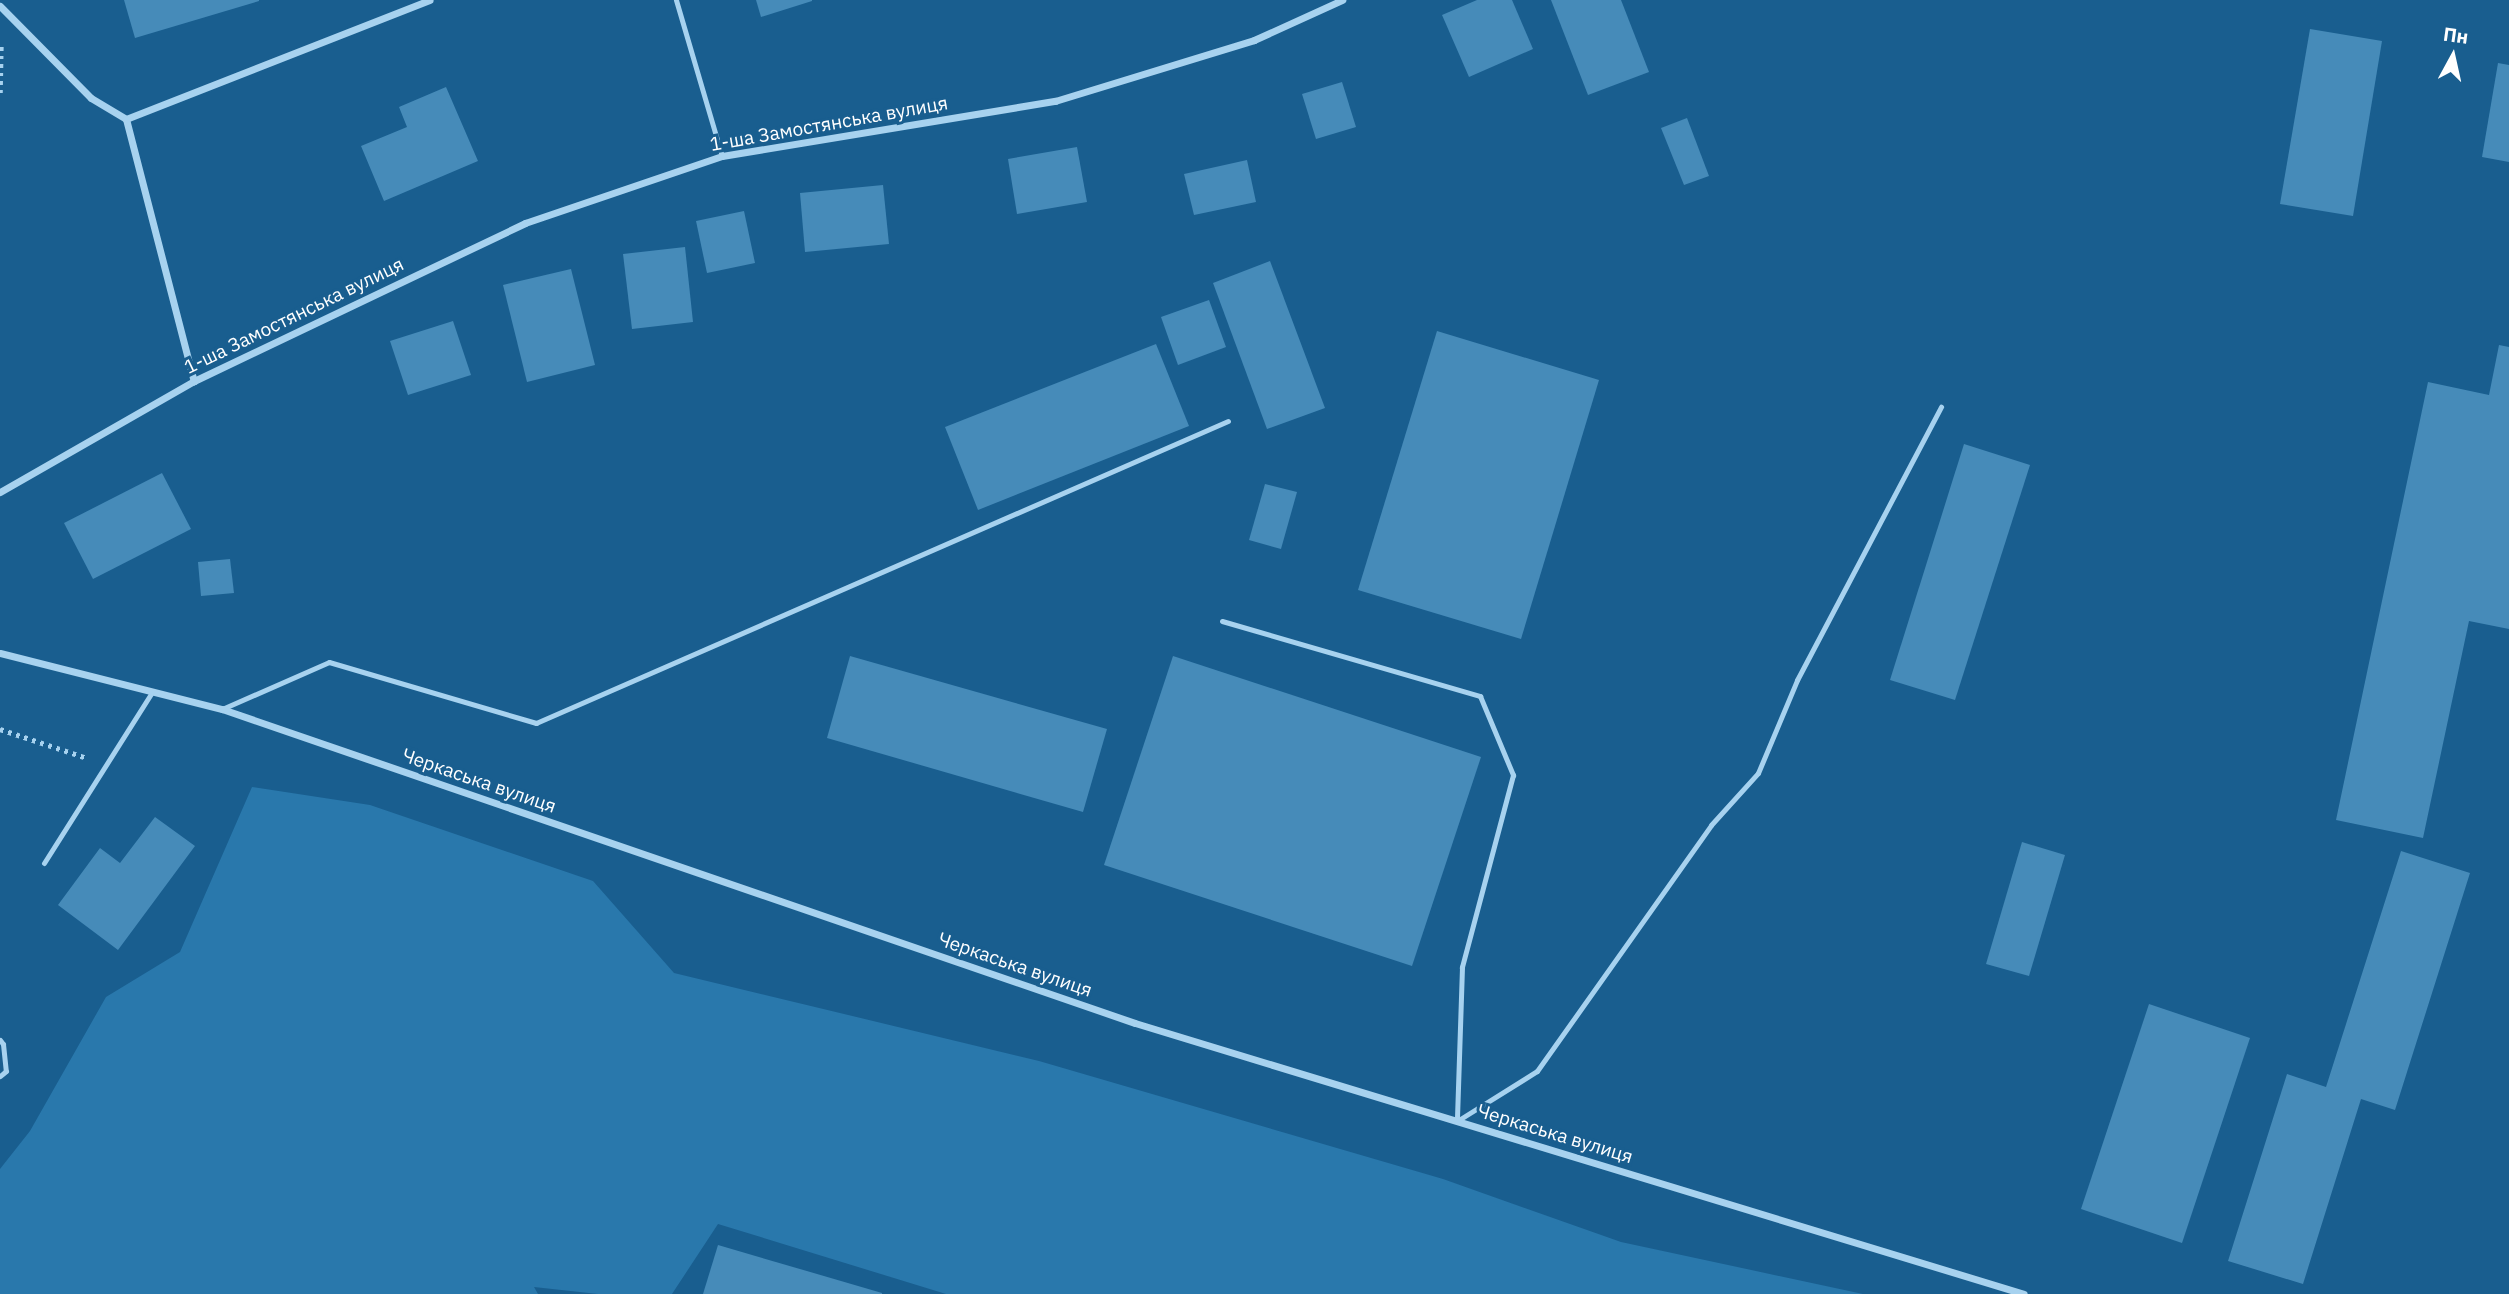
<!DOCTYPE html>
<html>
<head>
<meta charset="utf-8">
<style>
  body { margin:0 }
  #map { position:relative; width:2509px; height:1294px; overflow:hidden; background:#195e8f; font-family:"IBM Plex Sans",sans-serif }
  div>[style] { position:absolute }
  .green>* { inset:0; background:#2978ac }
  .building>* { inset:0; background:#468bb9 }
  .path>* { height:4.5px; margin-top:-2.25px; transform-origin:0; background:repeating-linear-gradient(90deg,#a7d2ef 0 3.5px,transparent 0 8.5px) }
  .lane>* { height:5px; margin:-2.5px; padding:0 2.5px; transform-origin:2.5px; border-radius:2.5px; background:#a7d2ef }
  .street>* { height:7px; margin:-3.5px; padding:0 3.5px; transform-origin:3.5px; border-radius:3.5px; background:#a7d2ef }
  span { translate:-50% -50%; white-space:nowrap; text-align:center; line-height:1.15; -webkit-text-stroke:6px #195e8f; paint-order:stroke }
  .street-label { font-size:19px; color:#fff }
  .north { position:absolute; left:2418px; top:21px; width:70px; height:70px; -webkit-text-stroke:5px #195e8f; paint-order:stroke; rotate:8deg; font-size:19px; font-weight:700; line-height:28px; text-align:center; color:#fff }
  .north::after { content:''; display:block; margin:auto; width:24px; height:32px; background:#fff; clip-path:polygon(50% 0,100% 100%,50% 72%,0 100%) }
</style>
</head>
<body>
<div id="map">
  <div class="green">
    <div style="clip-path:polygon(252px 787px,370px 805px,593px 881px,674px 973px,1039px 1061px,1443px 1179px,1621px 1242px,1863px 1294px,946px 1294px,718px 1224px,672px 1294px,598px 1294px,534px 1287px,538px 1294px,0 1294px,0 1169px,30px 1131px,106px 997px,180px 952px)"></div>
  </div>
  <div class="building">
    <div style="clip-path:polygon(124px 0,259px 0,259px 1px,135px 38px)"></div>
    <div style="clip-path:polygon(756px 0,812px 0,812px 1px,761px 17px)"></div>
    <div style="clip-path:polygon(1477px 0,1512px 0,1533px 49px,1469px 77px,1442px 15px)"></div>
    <div style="clip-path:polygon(1551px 0,1621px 0,1649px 72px,1588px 95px)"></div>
    <div style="clip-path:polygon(2310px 29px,2382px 41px,2353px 216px,2280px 204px)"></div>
    <div style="clip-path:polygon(2498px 63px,2509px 65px,2509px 162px,2482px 157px)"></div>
    <div style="clip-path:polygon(1342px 82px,1356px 127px,1316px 139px,1302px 94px)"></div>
    <div style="clip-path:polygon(446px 87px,478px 161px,384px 201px,361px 146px,407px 127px,399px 107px)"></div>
    <div style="clip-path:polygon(1687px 118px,1709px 176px,1684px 185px,1661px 128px)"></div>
    <div style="clip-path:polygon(1077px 147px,1087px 202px,1017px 214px,1008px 159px)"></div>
    <div style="clip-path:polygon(1247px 160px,1256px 202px,1194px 215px,1184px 174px)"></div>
    <div style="clip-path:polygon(883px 185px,889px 244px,805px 252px,800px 193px)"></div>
    <div style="clip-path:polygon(744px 211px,755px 263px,707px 273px,696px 221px)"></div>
    <div style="clip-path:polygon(685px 247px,693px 322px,632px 329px,623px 254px)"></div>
    <div style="clip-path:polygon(1270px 261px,1325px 408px,1267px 429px,1213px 283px)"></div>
    <div style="clip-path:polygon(571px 269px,595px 365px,527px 382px,503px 285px)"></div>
    <div style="clip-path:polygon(1209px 300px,1226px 347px,1178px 365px,1161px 317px)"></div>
    <div style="clip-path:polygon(453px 321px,471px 375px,408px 395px,390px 341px)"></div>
    <div style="clip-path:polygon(1437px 331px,1599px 380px,1521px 639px,1358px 590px)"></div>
    <div style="clip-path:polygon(1156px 344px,1189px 426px,978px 510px,945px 427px)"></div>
    <div style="clip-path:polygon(2499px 345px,2509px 347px,2509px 629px,2469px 621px,2423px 838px,2336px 820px,2428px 382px,2489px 395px)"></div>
    <div style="clip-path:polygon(1964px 444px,2030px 465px,1955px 700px,1890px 680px)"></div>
    <div style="clip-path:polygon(162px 473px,191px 529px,93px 579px,64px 523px)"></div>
    <div style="clip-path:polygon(1265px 484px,1297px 492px,1281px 549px,1249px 540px)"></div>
    <div style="clip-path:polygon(230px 559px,234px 593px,201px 596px,198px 562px)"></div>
    <div style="clip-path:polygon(850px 656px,1107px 729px,1083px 812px,827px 738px)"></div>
    <div style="clip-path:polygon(1173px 656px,1481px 757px,1412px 966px,1104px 865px)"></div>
    <div style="clip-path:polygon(155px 817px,195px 846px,118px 950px,58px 905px,100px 848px,120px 863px)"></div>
    <div style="clip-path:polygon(2022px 842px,2065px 855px,2029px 976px,1986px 964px)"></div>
    <div style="clip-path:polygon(2401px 851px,2470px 873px,2395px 1110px,2361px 1099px,2303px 1284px,2228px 1261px,2287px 1074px,2326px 1087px)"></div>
    <div style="clip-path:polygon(2149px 1004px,2250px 1038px,2182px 1243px,2081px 1209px)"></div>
    <div style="clip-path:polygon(718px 1245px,882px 1293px,882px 1294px,703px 1294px)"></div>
  </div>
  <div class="path">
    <div style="left:0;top:93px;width:51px;rotate:-88.9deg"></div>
    <div style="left:0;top:729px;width:89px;rotate:18.4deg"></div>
  </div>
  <div class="lane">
    <div style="left:676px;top:0;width:163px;rotate:73.6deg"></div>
    <div style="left:1222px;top:621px;width:269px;rotate:16.2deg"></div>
    <div style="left:1480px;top:696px;width:86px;rotate:67.3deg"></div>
    <div style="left:1513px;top:775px;width:199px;rotate:104.9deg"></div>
    <div style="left:1462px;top:967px;width:154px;rotate:91.9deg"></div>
    <div style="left:222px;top:709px;width:117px;rotate:-23.7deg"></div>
    <div style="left:329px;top:662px;width:216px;rotate:16.4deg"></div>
    <div style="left:536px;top:723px;width:755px;rotate:-23.58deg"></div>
    <div style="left:44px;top:863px;width:202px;rotate:-57.7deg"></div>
    <div style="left:0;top:1040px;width:5px;rotate:53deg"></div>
    <div style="left:3px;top:1044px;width:27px;rotate:84deg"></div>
    <div style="left:6px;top:1071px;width:8px;rotate:140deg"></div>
    <div style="left:1457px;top:1121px;width:94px;rotate:-32deg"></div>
    <div style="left:1537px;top:1071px;width:301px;rotate:-54.7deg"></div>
    <div style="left:1711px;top:825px;width:70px;rotate:-47.9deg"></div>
    <div style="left:1758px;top:773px;width:101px;rotate:-67.2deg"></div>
    <div style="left:1797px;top:680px;width:309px;rotate:-62.2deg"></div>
  </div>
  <div class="street">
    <div style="left:0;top:6px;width:129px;rotate:45.3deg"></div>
    <div style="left:91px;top:98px;width:41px;rotate:31deg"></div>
    <div style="left:126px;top:119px;width:271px;rotate:75.5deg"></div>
    <div style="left:126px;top:119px;width:326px;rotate:-21.4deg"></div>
    <div style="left:0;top:492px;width:224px;rotate:-29.8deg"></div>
    <div style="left:194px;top:381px;width:367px;rotate:-25.5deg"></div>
    <div style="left:525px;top:223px;width:208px;rotate:-18.8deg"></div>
    <div style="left:722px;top:156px;width:338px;rotate:-9.4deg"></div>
    <div style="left:1055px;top:101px;width:208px;rotate:-17deg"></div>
    <div style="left:1254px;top:40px;width:97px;rotate:-24.4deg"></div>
    <div style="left:0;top:653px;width:229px;rotate:14.2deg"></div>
    <div style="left:222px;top:709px;width:965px;rotate:18.98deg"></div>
    <div style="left:1135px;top:1023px;width:929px;rotate:16.95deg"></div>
  </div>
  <div class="street-label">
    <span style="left:829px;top:124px;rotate:-10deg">1-ша Замостянська вулиця</span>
    <span style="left:294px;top:316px;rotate:-26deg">1-ша Замостянська вулиця</span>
    <span style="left:479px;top:781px;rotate:19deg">Черкаська вулиця</span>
    <span style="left:1015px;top:965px;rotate:19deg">Черкаська вулиця</span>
    <span style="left:1555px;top:1134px;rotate:17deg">Черкаська вулиця</span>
  </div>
  <div class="north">Пн</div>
</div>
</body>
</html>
